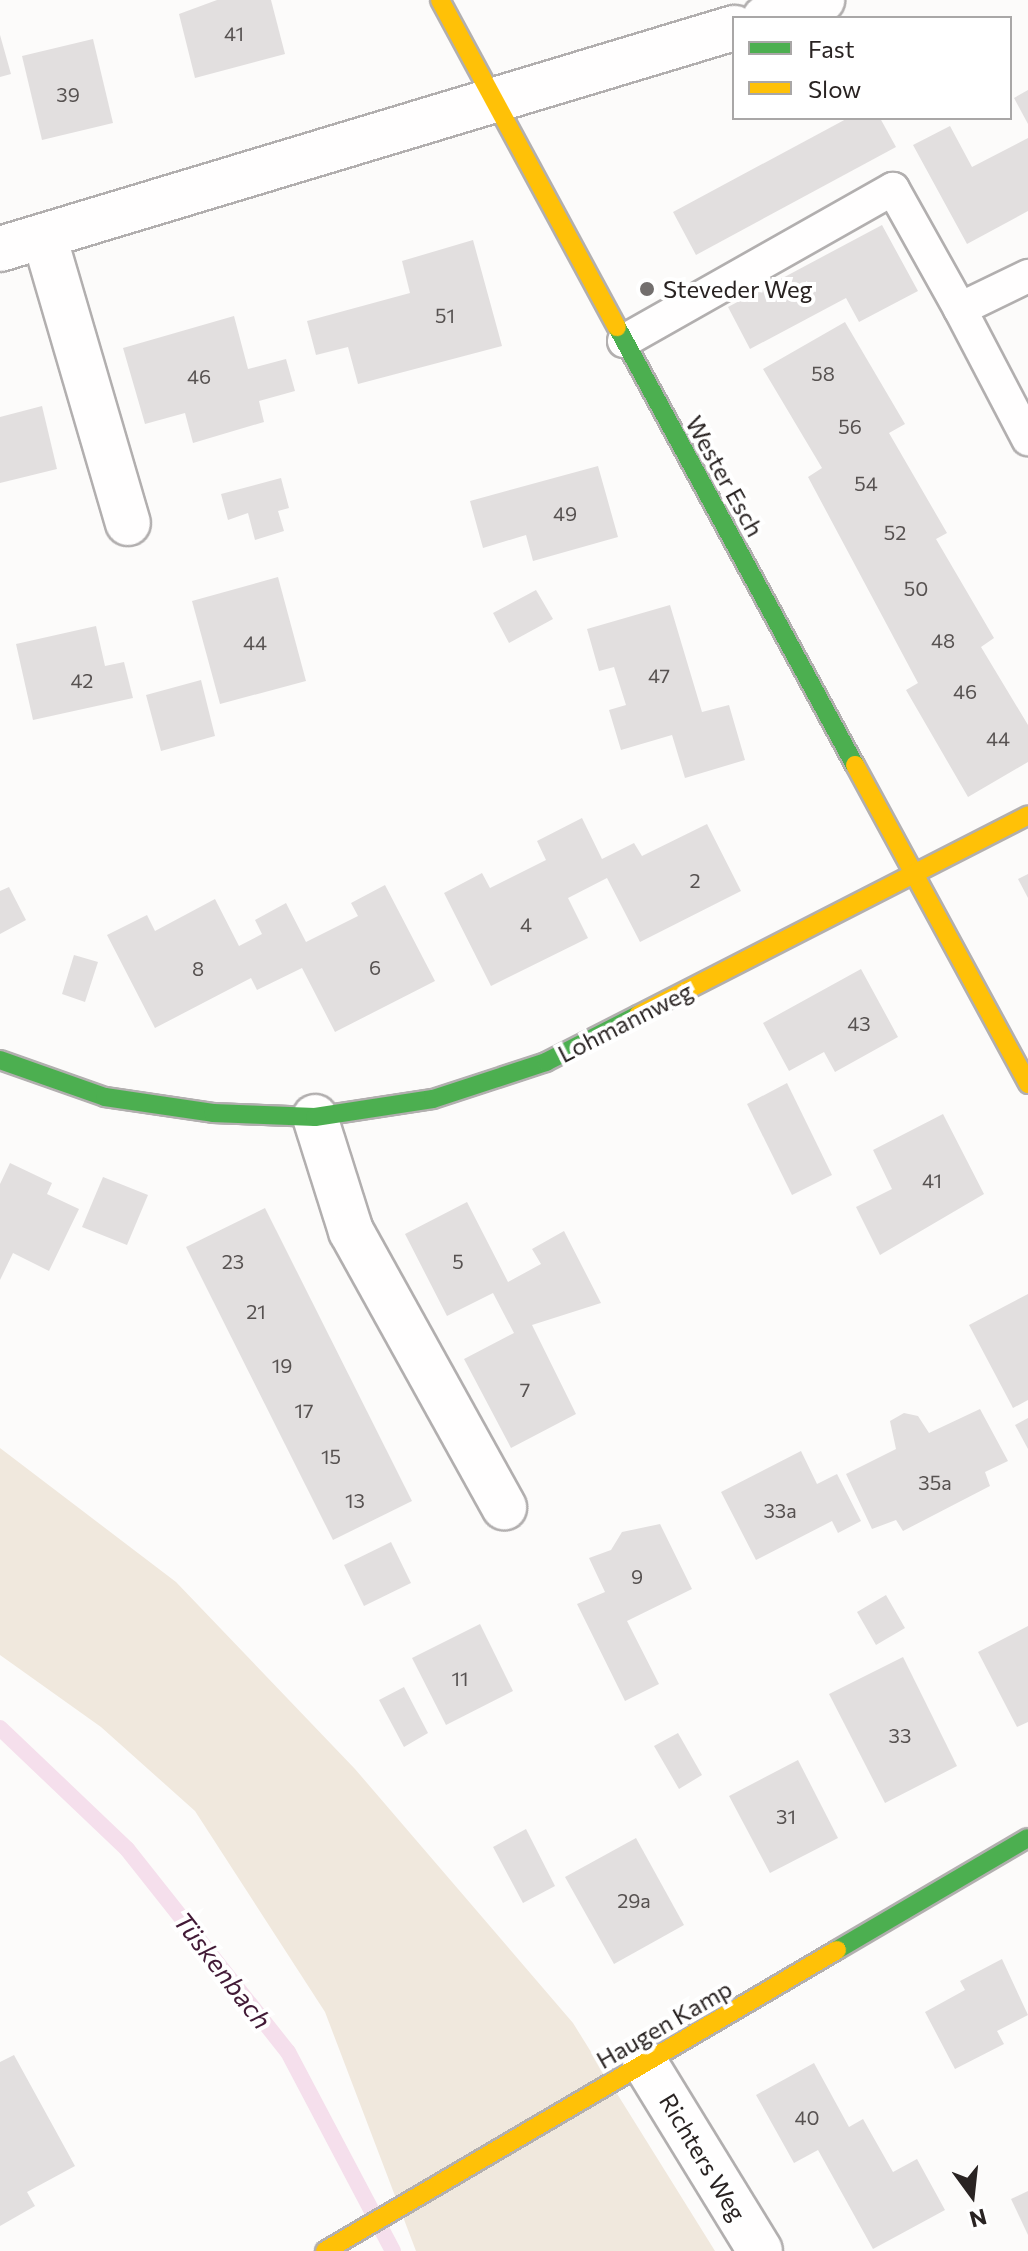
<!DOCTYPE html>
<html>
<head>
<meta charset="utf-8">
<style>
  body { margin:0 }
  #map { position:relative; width:1028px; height:2251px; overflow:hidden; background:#fcfbfa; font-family:Commissioner,sans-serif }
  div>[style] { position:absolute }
  .green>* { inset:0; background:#f0e8dd }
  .stream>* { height:16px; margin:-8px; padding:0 8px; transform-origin:8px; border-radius:8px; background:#f5dfec }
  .building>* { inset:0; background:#e2dfdf }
  .roads { filter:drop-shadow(2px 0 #b2afaf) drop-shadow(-2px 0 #b2afaf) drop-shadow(0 2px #b2afaf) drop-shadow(0 -2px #b2afaf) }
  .lane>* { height:32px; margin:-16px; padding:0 16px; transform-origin:16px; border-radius:16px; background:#fffefe }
  .street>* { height:44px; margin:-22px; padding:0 22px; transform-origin:22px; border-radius:22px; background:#fffefe }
  .fast>* { height:18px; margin:-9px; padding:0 9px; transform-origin:9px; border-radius:9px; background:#4caf50 }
  .slow>* { height:18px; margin:-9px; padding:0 9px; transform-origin:9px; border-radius:9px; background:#ffc107 }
  .dots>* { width:22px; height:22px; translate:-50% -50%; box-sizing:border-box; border:4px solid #fff; border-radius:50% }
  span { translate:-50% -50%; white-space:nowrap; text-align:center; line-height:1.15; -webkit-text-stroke:8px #fff; paint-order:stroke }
  .number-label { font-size:20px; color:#575251 }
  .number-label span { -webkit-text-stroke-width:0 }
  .poi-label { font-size:24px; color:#292322 }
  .left { translate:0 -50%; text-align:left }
  .street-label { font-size:24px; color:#292322 }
  .water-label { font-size:26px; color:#421a36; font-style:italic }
  .legend { position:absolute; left:732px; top:16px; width:280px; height:104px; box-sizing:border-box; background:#fff; border:2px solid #a9a7a7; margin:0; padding:10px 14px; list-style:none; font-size:24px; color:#292322 }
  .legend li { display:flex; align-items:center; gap:16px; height:40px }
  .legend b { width:40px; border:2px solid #a9a7a7 }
  .north { position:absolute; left:932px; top:2155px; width:80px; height:80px; -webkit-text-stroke:6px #fff; paint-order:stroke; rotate:165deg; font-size:22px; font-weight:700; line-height:32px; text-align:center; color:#292322 }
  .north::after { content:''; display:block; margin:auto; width:28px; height:36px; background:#292322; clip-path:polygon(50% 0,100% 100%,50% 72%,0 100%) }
</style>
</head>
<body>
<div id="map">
  <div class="green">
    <div style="clip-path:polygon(0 1448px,176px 1582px,355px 1769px,573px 2023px,715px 2251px,416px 2251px,325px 2012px,195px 1811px,101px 1727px,0 1655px)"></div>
  </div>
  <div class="stream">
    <div style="left:0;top:1728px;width:175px;rotate:43.6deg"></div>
    <div style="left:127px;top:1849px;width:259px;rotate:51.6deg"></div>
    <div style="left:288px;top:2052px;width:225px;rotate:62.2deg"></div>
  </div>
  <div class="building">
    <div style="clip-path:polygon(217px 0,271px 0,285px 54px,195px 78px,179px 14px)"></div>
    <div style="clip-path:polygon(0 35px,11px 74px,0 77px)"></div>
    <div style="clip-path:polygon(93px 39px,113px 123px,42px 140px,22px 56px)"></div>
    <div style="clip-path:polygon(1028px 90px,1028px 124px,1014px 98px)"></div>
    <div style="clip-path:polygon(848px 118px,880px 118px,896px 147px,696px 255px,673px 212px)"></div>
    <div style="clip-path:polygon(950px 126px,972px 167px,1028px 138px,1028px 211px,967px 244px,913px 145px)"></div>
    <div style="clip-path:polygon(882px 225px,918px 291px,859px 322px,846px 298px,750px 349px,728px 307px)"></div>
    <div style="clip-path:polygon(473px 240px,502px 346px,358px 384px,348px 347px,316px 355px,307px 321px,410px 293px,402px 261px)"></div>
    <div style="clip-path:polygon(234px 316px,248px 369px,286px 359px,295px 391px,259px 401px,264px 422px,193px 443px,185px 413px,145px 424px,123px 348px)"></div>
    <div style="clip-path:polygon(845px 322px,905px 424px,889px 433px,947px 533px,936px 539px,994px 638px,981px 647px,1028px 725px,1028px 762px,968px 797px,906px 690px,918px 683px,808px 477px,822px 468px,763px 369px)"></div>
    <div style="clip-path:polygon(42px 406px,57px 469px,0 483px,0 417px)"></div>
    <div style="clip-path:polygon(598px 466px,618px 537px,533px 561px,526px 535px,483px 548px,470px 501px)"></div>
    <div style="clip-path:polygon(281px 478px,289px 508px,278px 511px,284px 531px,255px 540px,248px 513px,228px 520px,221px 494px)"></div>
    <div style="clip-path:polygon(278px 577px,306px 681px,220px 704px,192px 601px)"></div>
    <div style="clip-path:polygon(536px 590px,553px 619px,509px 643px,493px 613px)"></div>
    <div style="clip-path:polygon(670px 605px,702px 712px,729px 705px,745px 760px,685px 778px,672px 735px,621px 750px,609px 710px,626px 705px,614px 667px,599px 671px,587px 629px)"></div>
    <div style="clip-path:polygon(96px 626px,105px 666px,124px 662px,133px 698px,33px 720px,16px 644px)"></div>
    <div style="clip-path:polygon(201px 680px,215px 736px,161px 751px,146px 695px)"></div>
    <div style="clip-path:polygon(582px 818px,602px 859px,634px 843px,642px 856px,707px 824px,741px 891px,640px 942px,607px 878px,568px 898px,588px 938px,491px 986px,444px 893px,482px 873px,490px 888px,546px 860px,537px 841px)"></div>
    <div style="clip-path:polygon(1028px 874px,1028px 898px,1018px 879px)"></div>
    <div style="clip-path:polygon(385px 885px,435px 981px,335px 1032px,302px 968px,257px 990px,251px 978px,155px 1028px,107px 935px,147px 915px,155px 931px,215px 899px,239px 946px,262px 934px,255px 920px,286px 903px,306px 942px,358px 916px,351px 903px)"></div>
    <div style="clip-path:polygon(9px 887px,26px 920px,0 934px,0 891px)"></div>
    <div style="clip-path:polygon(74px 955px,98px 962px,85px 1002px,62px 994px)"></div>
    <div style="clip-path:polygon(861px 969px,898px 1037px,835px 1072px,824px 1052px,789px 1071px,763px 1023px)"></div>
    <div style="clip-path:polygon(787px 1083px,832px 1175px,792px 1195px,747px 1104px)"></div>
    <div style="clip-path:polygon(943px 1114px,984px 1194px,880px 1255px,856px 1207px,892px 1189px,873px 1150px)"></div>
    <div style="clip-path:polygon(10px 1163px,52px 1183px,47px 1194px,79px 1209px,49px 1271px,13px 1253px,0 1280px,0 1184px)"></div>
    <div style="clip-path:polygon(103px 1177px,148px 1195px,127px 1245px,82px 1227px)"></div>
    <div style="clip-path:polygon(467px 1202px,508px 1282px,541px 1264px,532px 1249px,564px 1231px,601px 1303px,532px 1325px,576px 1414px,511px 1448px,464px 1359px,514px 1333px,493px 1293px,447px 1316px,405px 1234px)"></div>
    <div style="clip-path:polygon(265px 1208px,412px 1501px,333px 1540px,186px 1247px)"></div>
    <div style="clip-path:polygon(1028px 1294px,1028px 1400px,1013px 1408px,969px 1325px)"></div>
    <div style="clip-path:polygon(980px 1409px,1008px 1461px,985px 1472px,990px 1486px,903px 1531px,896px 1520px,872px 1529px,846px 1474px,896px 1449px,890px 1421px,904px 1413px,918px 1416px,929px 1433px)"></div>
    <div style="clip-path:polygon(1028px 1418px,1028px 1449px,1015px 1425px)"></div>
    <div style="clip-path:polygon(801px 1451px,817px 1484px,837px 1474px,861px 1521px,838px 1533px,832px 1521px,756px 1560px,721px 1492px)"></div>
    <div style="clip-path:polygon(660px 1524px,692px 1589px,627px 1621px,659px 1684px,625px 1701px,577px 1604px,605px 1592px,589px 1558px,611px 1550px,622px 1532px)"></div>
    <div style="clip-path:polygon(391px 1542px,411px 1583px,364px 1606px,344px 1565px)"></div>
    <div style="clip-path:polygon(886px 1595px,905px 1628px,876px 1645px,857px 1612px)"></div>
    <div style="clip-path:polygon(480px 1624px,513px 1691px,446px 1725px,412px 1658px)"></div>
    <div style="clip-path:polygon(1028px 1626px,1028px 1722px,1017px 1727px,978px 1652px)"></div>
    <div style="clip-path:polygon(903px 1657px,957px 1766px,885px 1803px,829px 1694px)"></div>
    <div style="clip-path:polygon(404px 1687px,428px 1733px,404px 1747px,379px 1700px)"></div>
    <div style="clip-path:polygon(678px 1733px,702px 1775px,679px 1789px,654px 1746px)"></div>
    <div style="clip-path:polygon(798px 1760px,838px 1838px,770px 1873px,729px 1796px)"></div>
    <div style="clip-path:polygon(526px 1829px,555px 1886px,523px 1903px,493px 1847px)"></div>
    <div style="clip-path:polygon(636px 1838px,684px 1925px,614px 1964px,565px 1877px)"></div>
    <div style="clip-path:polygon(1002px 1959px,1028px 2015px,997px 2031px,1004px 2044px,955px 2069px,925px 2012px,965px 1990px,960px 1981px)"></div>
    <div style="clip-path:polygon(14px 2055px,75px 2166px,27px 2192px,35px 2206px,0 2226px,0 2062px)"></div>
    <div style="clip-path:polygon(814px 2063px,849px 2127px,863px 2119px,893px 2172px,917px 2159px,945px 2210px,873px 2249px,818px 2150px,794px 2163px,756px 2095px)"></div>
    <div style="clip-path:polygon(1028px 2191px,1028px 2235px,1011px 2199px)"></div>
  </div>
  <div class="roads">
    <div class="lane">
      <div style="left:960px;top:309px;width:147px;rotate:62.4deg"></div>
      <div style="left:624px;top:341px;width:309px;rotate:-29.5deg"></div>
      <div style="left:893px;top:189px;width:137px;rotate:60.8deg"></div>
      <div style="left:960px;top:309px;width:76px;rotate:-25.9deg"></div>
    </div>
    <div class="street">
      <div style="left:765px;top:18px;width:60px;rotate:-17.5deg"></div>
      <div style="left:44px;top:236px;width:299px;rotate:73.7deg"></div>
      <div style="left:0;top:249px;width:767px;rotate:-16.76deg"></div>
      <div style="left:315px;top:1117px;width:120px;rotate:72.5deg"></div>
      <div style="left:351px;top:1231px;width:316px;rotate:61deg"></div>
      <div style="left:645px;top:2063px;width:220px;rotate:58.5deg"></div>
    </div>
    <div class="fast">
      <div style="left:617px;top:327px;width:498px;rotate:61.5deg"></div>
      <div style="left:0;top:1060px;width:111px;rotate:19.4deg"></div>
      <div style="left:105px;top:1097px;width:109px;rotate:8.4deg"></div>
      <div style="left:213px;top:1113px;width:102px;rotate:2.2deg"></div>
      <div style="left:315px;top:1117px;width:119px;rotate:-8.7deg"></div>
      <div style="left:433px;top:1099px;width:119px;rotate:-18.1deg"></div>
      <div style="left:546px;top:1062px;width:103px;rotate:-27.1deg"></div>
      <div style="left:837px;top:1950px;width:221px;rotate:-30.4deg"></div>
    </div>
    <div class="slow">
      <div style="left:440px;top:0;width:372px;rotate:61.6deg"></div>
      <div style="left:855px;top:765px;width:363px;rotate:61.5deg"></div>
      <div style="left:638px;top:1015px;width:438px;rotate:-27.1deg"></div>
      <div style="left:325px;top:2251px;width:594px;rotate:-30.45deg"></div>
    </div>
  </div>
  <div class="dots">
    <div style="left:647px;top:289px;background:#736f6e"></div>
  </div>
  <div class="number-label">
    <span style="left:234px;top:33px">41</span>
    <span style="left:68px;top:94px">39</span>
    <span style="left:445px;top:315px">51</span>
    <span style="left:823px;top:373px">58</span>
    <span style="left:199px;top:376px">46</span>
    <span style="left:850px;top:426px">56</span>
    <span style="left:866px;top:483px">54</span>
    <span style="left:565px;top:513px">49</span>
    <span style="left:895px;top:532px">52</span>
    <span style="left:916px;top:588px">50</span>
    <span style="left:943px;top:640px">48</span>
    <span style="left:255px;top:642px">44</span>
    <span style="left:659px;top:675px">47</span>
    <span style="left:82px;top:680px">42</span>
    <span style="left:965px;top:691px">46</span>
    <span style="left:998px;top:738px">44</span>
    <span style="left:695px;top:880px">2</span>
    <span style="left:526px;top:924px">4</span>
    <span style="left:375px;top:967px">6</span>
    <span style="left:198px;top:968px">8</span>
    <span style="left:859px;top:1023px">43</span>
    <span style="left:932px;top:1180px">41</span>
    <span style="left:233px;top:1261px">23</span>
    <span style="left:458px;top:1261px">5</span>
    <span style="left:256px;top:1311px">21</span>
    <span style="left:282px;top:1365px">19</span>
    <span style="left:525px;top:1389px">7</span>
    <span style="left:304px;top:1410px">17</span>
    <span style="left:331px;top:1456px">15</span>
    <span style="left:935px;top:1482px">35a</span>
    <span style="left:355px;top:1500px">13</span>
    <span style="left:780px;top:1510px">33a</span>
    <span style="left:637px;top:1576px">9</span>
    <span style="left:460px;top:1678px">11</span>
    <span style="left:900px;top:1735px">33</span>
    <span style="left:786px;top:1816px">31</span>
    <span style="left:634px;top:1900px">29a</span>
    <span style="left:807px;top:2117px">40</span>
  </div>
  <div class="poi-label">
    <span class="left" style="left:663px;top:289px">Steveder Weg</span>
  </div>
  <div class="street-label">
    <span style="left:725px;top:476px;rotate:61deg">Wester Esch</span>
    <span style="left:625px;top:1022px;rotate:-27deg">Lohmannweg</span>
    <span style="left:664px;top:2024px;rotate:-30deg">Haugen Kamp</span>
    <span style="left:703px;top:2157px;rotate:59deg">Richters Weg</span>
  </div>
  <div class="water-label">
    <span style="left:223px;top:1970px;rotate:52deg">Tüskenbach</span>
  </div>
  <ul class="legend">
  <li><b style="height:10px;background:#4caf50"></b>Fast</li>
  <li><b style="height:10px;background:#ffc107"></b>Slow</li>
  </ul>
  <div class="north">N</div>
</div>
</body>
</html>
